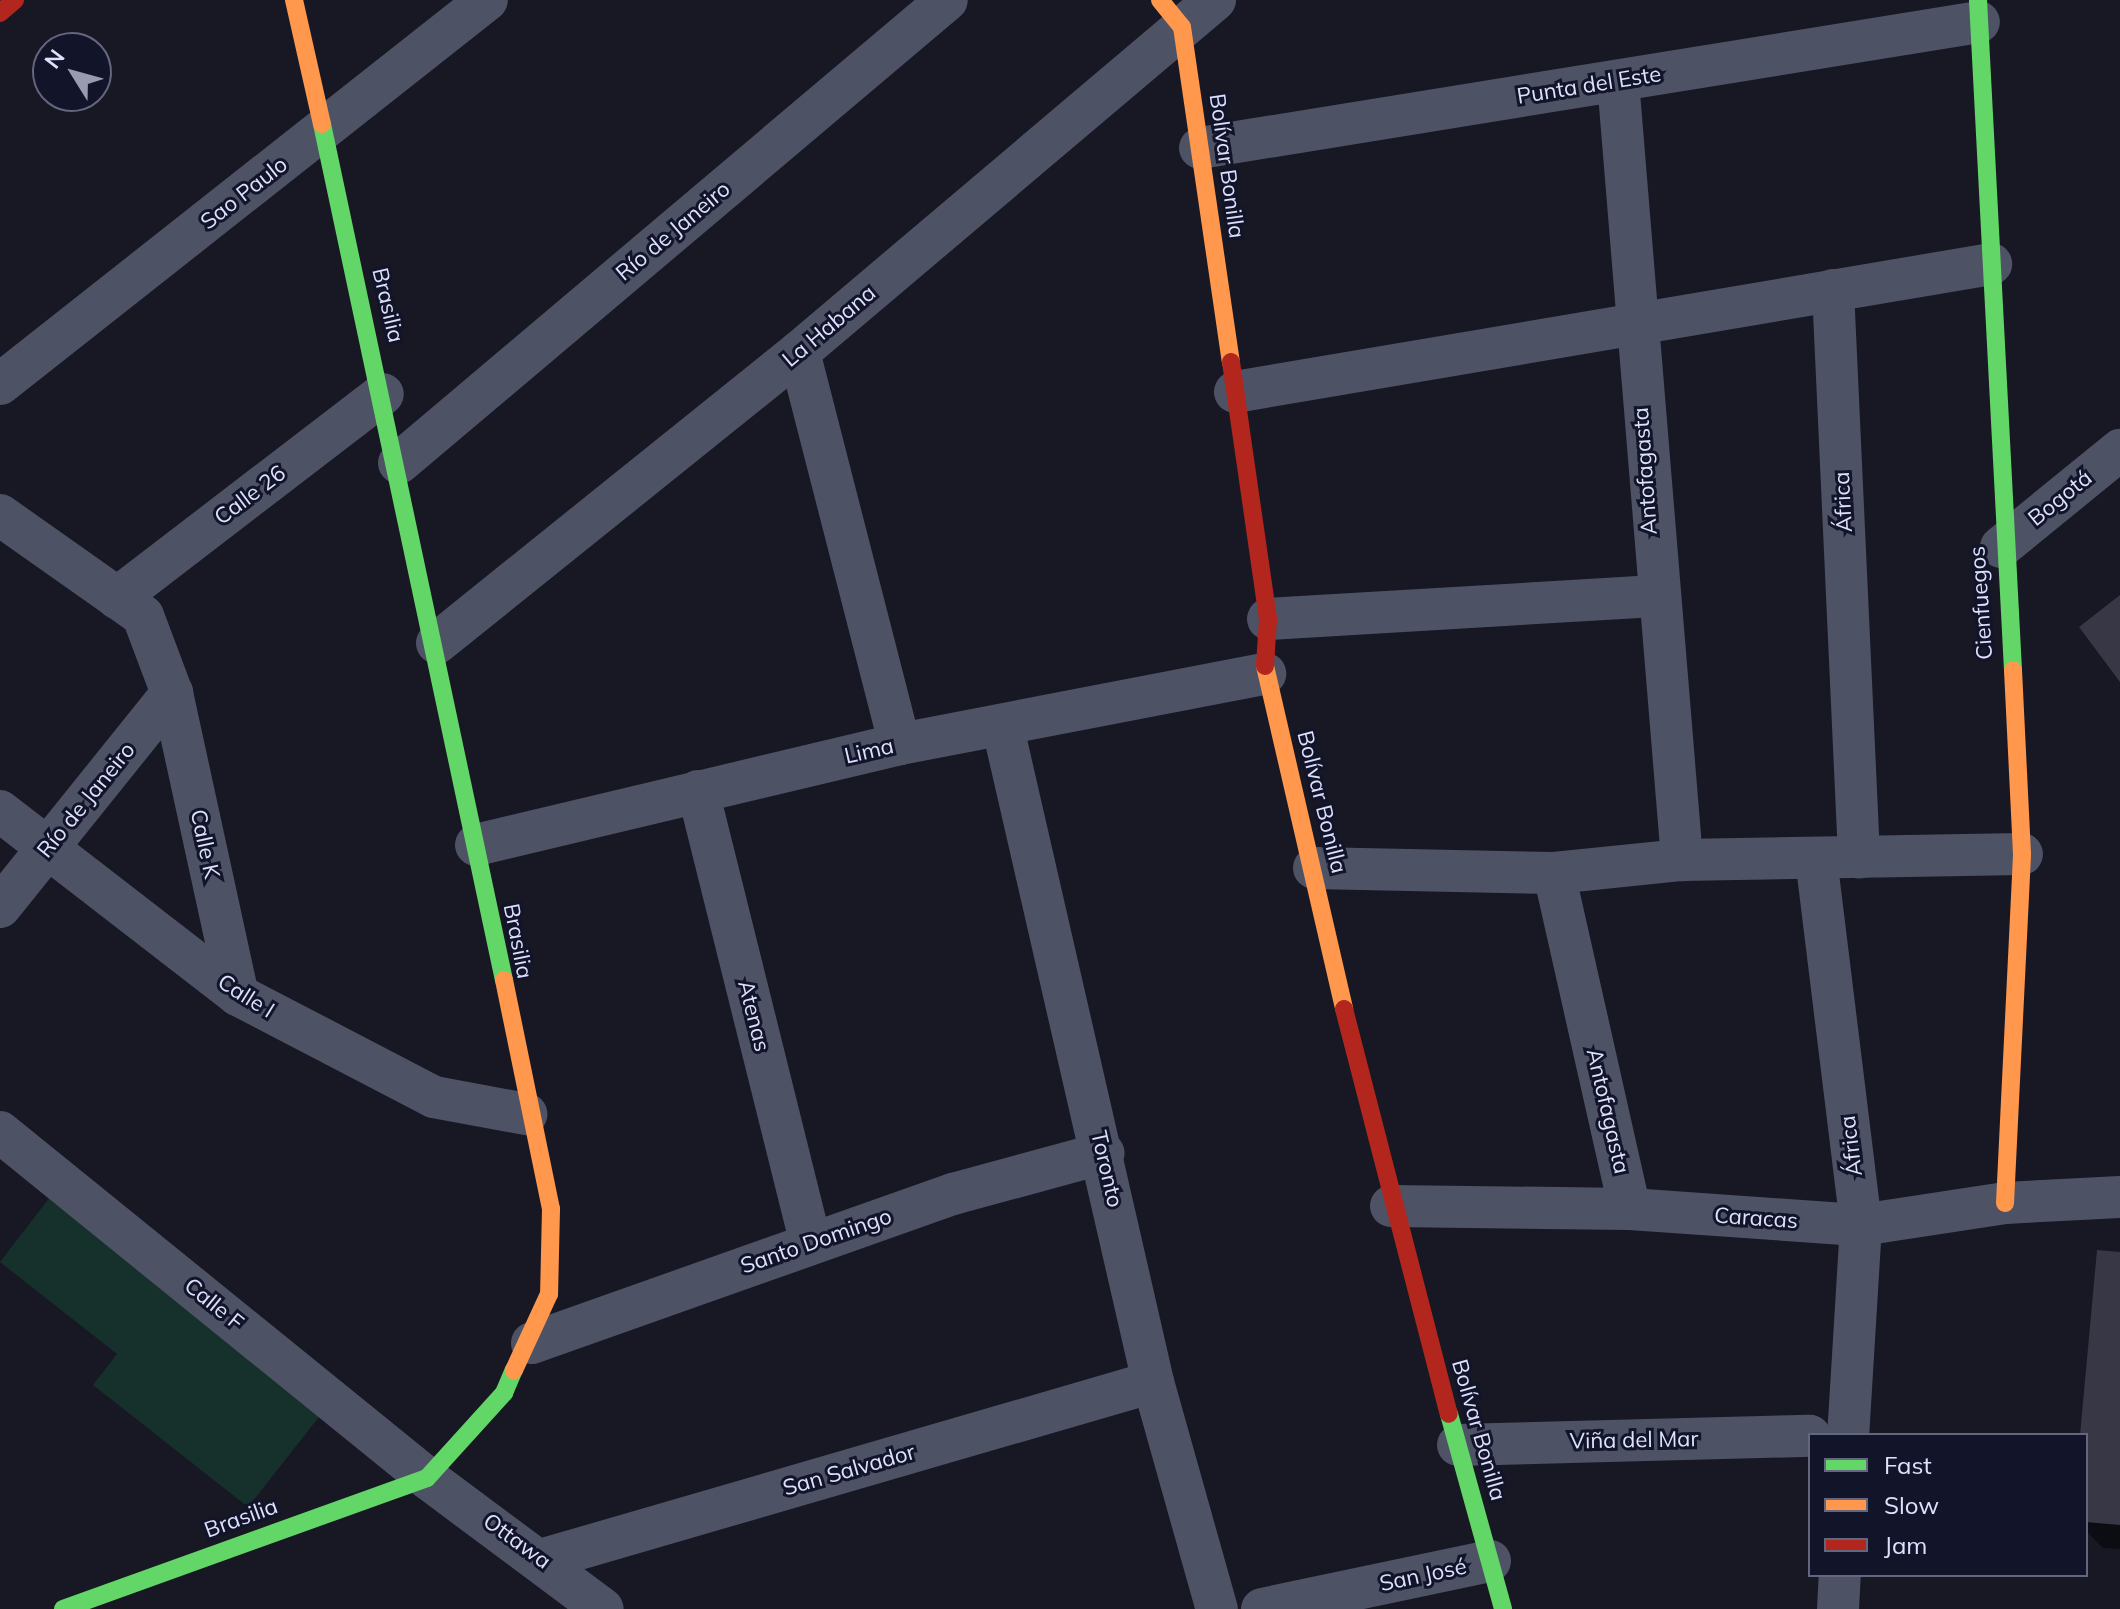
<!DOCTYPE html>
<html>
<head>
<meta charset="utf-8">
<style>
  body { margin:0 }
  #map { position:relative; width:2120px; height:1609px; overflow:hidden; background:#181824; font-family:Mulish,sans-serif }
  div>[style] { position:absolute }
  .green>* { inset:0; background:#16302b }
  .shadow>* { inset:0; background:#0007 }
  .building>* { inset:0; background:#373746 }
  .street>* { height:42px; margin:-21px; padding:0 21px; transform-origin:21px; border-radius:21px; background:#4e5265 }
  .fast>* { height:18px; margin:-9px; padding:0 9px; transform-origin:9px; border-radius:9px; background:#63d668 }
  .slow>* { height:18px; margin:-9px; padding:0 9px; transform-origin:9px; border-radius:9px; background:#ff974d }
  .jam>* { height:18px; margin:-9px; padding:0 9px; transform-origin:9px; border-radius:9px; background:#b3261e }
  span { translate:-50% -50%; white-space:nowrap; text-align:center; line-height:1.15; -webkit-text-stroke:6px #12142a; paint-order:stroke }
  .street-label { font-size:22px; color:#dee1fd }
  .legend { position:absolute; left:1808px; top:1433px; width:280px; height:144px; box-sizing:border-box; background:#12142a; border:2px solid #64667e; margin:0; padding:10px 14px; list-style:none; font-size:24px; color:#dee1fd }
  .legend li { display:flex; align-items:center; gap:16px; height:40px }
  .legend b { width:40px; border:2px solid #64667e }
  .north { position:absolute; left:32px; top:32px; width:80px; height:80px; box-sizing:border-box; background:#12142a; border:2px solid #64667e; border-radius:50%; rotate:307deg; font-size:22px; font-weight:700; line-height:32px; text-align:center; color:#dee1fd }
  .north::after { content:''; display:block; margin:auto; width:28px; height:36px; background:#999bb1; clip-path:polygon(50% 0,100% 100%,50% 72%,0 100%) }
</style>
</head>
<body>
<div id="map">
  <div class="green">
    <div style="clip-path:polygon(57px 1188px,330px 1403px,248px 1507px,93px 1385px,117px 1354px,0 1262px)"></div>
  </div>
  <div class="shadow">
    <div style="clip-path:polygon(2120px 1254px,2120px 1549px,2103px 1548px,2086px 1531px,2082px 1435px)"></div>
  </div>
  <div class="building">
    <div style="clip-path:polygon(2120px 595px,2120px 682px,2079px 627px)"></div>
    <div style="clip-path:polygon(2097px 1250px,2120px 1252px,2120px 1525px,2086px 1522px,2086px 1435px,2080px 1435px)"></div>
  </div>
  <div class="street">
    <div style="left:1618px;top:81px;width:782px;rotate:85.3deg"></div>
    <div style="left:1200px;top:148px;width:789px;rotate:-9.19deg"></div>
    <div style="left:1833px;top:290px;width:568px;rotate:87.37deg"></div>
    <div style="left:799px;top:352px;width:405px;rotate:75.6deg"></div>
    <div style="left:0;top:384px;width:620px;rotate:-38.26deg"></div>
    <div style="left:1235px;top:392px;width:767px;rotate:-9.61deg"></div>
    <div style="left:399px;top:463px;width:717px;rotate:-40.19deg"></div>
    <div style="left:0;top:515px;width:175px;rotate:35.2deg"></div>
    <div style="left:143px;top:616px;width:82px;rotate:69.4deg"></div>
    <div style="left:172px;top:693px;width:309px;rotate:77.7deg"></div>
    <div style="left:2001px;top:547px;width:154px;rotate:-39.2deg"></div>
    <div style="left:117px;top:598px;width:335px;rotate:-37.5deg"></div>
    <div style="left:1268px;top:619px;width:388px;rotate:-3.4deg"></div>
    <div style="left:437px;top:643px;width:464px;rotate:-38.8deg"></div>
    <div style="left:799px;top:352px;width:545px;rotate:-40.24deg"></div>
    <div style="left:1003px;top:728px;width:671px;rotate:77.08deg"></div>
    <div style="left:1153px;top:1382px;width:236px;rotate:74.3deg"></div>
    <div style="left:698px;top:791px;width:464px;rotate:76deg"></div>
    <div style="left:0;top:811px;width:301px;rotate:37.7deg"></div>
    <div style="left:238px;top:995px;width:221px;rotate:27.5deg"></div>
    <div style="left:434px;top:1097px;width:94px;rotate:10.5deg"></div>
    <div style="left:476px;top:845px;width:436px;rotate:-13.4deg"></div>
    <div style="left:900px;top:744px;width:372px;rotate:-10.9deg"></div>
    <div style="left:1816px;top:858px;width:370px;rotate:83deg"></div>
    <div style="left:1861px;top:1225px;width:210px;rotate:93.5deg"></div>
    <div style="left:1314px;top:868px;width:240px;rotate:1.2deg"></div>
    <div style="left:1554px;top:873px;width:129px;rotate:-5.8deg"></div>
    <div style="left:1682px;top:860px;width:340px;rotate:-1deg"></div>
    <div style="left:1554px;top:873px;width:344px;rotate:77.3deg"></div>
    <div style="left:0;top:907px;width:275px;rotate:-51.2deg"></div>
    <div style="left:0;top:1132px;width:550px;rotate:39.02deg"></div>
    <div style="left:427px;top:1478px;width:219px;rotate:36.7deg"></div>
    <div style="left:1391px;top:1206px;width:239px;rotate:0.7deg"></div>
    <div style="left:1630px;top:1209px;width:232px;rotate:4deg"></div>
    <div style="left:1861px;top:1225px;width:146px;rotate:-8.7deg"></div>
    <div style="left:2005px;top:1203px;width:115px;rotate:-3deg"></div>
    <div style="left:532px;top:1343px;width:447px;rotate:-19.5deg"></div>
    <div style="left:953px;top:1194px;width:156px;rotate:-15.2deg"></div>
    <div style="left:1458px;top:1445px;width:352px;rotate:-1.5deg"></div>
    <div style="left:544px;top:1559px;width:634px;rotate:-16.21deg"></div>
    <div style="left:1262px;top:1609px;width:233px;rotate:-11.9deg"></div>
    <div style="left:1838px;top:1609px;width:34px;rotate:-87deg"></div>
  </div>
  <div class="fast">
    <div style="left:1978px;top:0;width:671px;rotate:87.01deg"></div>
    <div style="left:322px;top:124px;width:875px;rotate:78deg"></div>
    <div style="left:1449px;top:1414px;width:202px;rotate:74.5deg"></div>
    <div style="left:63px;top:1609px;width:387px;rotate:-19.8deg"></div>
    <div style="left:427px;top:1478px;width:115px;rotate:-47.8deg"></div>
    <div style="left:504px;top:1393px;width:25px;rotate:-67deg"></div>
  </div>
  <div class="slow">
    <div style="left:294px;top:0;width:127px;rotate:77.3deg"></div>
    <div style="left:1160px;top:0;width:35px;rotate:51deg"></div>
    <div style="left:1182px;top:27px;width:339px;rotate:81.7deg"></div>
    <div style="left:1265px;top:666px;width:352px;rotate:77deg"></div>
    <div style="left:504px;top:980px;width:234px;rotate:78.4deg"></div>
    <div style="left:551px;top:1209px;width:85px;rotate:91.3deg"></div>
    <div style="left:549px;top:1294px;width:84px;rotate:114.7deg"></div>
    <div style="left:2005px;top:1203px;width:349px;rotate:-87.2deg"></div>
    <div style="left:2022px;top:854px;width:184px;rotate:-92.8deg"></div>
  </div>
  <div class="jam">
    <div style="left:0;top:13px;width:20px;rotate:-41deg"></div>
    <div style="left:1231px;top:362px;width:260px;rotate:81.8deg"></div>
    <div style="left:1268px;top:619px;width:47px;rotate:93.7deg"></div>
    <div style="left:1344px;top:1009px;width:418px;rotate:75.5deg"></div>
  </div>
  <div class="street-label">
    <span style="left:1589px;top:85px;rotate:-9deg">Punta del Este</span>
    <span style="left:1227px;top:166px;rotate:82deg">Bolívar Bonilla</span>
    <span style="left:244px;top:193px;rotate:-38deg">Sao Paulo</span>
    <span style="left:673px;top:231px;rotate:-40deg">Río de Janeiro</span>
    <span style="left:388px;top:305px;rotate:77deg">Brasilia</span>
    <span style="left:829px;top:326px;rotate:-40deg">La Habana</span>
    <span style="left:1645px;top:471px;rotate:-94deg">Antofagasta</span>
    <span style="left:250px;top:495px;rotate:-37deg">Calle 26</span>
    <span style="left:2060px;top:498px;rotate:-39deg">Bogotá</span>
    <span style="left:1843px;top:502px;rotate:-93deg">África</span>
    <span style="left:1981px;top:603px;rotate:-94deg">Cienfuegos</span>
    <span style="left:869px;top:751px;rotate:-13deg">Lima</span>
    <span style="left:86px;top:800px;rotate:-51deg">Río de Janeiro</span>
    <span style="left:1322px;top:802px;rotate:76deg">Bolívar Bonilla</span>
    <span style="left:205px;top:844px;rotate:78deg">Calle K</span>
    <span style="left:518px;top:941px;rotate:79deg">Brasilia</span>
    <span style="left:246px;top:996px;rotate:32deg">Calle I</span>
    <span style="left:754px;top:1016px;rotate:76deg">Atenas</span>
    <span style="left:1608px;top:1111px;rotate:77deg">Antofagasta</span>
    <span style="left:1851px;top:1146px;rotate:-97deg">África</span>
    <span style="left:1107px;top:1169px;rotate:77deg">Toronto</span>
    <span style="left:1756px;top:1218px;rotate:4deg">Caracas</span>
    <span style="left:816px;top:1241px;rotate:-19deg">Santo Domingo</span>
    <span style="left:214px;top:1304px;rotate:39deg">Calle F</span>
    <span style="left:1479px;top:1430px;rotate:74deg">Bolívar Bonilla</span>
    <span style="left:1634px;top:1440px;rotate:-1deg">Viña del Mar</span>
    <span style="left:849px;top:1470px;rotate:-16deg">San Salvador</span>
    <span style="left:241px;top:1518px;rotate:-20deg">Brasilia</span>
    <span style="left:517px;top:1541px;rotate:36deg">Ottawa</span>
    <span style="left:1423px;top:1575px;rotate:-12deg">San José</span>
  </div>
  <ul class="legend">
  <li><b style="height:10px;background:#63d668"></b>Fast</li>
  <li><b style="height:10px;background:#ff974d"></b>Slow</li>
  <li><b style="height:10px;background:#b3261e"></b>Jam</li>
  </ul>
  <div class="north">N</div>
</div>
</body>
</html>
